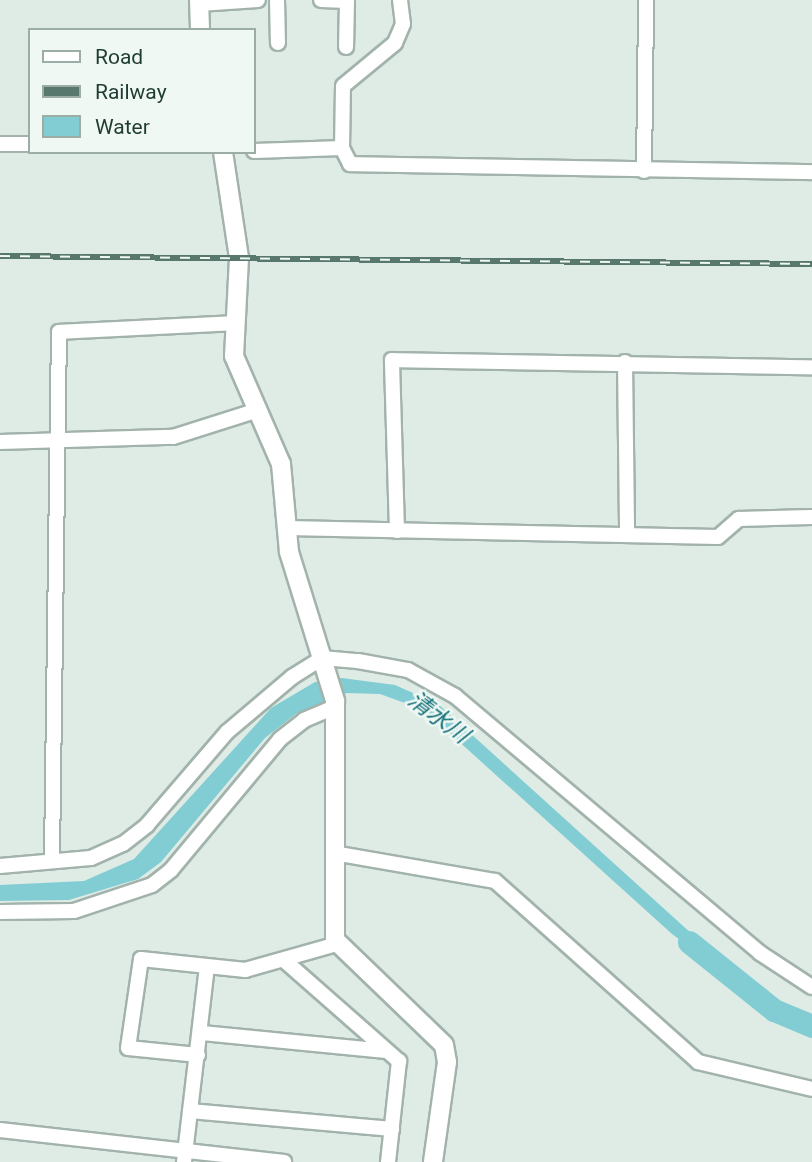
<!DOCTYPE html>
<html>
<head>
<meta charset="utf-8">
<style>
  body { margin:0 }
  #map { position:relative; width:812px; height:1162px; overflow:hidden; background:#dfebe5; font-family:Roboto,"Noto Sans JP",sans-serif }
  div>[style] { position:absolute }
  .water>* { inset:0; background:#82cdd4 }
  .river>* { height:23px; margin:-11.5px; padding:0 11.5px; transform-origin:11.5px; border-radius:11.5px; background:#82cdd4 }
  .roads { filter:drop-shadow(2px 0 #a2b3ac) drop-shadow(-2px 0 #a2b3ac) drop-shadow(0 2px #a2b3ac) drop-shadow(0 -2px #a2b3ac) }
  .minor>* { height:14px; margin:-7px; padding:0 7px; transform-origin:7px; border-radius:7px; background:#fff }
  .tertiary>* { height:18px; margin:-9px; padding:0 9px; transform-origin:9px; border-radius:9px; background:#fff }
  .rail>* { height:6px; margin-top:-3px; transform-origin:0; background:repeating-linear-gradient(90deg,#eff8f3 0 10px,#59786d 0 20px); box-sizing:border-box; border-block:2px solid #59786d }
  span { translate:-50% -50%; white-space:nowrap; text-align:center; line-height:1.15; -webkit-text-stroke:5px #eff8f3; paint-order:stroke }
  .water-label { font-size:23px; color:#16717b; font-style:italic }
  .legend { position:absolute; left:28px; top:28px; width:228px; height:126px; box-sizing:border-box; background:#eff8f3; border:2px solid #9cada6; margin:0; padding:9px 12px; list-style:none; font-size:21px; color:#1f3c32 }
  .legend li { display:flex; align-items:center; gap:14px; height:35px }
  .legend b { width:35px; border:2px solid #9cada6 }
</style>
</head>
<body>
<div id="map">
  <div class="water">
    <div style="clip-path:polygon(342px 678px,395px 685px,438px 704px,703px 944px,710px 962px,672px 934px,424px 710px,380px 694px,347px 693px,297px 713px,265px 738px,161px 862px,138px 879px,69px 900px,0 901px,0 885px,84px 881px,134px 859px,271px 708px,315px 682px)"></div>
  </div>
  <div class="river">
    <div style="left:689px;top:942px;width:109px;rotate:38.7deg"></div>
    <div style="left:774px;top:1010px;width:41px;rotate:22.8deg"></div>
  </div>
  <div class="roads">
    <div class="minor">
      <div style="left:277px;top:0;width:43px;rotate:88.7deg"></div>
      <div style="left:321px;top:0;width:26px;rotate:2deg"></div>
      <div style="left:347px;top:1px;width:46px;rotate:91.2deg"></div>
      <div style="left:400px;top:0;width:24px;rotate:83deg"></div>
      <div style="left:403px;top:24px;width:21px;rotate:113deg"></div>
      <div style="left:395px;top:43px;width:67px;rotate:140.4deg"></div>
      <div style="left:343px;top:86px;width:62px;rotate:90.9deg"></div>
      <div style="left:342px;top:148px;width:18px;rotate:63deg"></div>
      <div style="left:350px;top:164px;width:462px;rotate:1deg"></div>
      <div style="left:199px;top:4px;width:59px;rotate:-3.9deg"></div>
      <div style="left:0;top:144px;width:30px"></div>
      <div style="left:254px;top:151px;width:88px;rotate:-2deg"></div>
      <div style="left:644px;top:171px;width:171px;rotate:-89.3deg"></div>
      <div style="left:625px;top:362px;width:172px;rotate:89.3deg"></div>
      <div style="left:0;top:442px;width:173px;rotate:-1.7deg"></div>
      <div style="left:173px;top:437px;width:86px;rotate:-17.6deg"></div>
      <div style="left:287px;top:528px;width:431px;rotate:1.2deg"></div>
      <div style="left:718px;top:537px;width:28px;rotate:-41deg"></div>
      <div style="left:739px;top:519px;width:73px;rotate:-1.6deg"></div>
      <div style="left:397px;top:531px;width:171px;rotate:-91.7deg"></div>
      <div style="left:392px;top:360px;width:420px;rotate:1deg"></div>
      <div style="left:334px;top:853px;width:163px;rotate:9.9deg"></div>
      <div style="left:495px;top:881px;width:272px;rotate:41.7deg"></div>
      <div style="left:698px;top:1062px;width:117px;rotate:13.3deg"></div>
      <div style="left:52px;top:857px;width:525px;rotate:-89.24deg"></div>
      <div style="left:59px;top:332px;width:176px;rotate:-2.9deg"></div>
      <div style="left:0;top:866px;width:91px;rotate:-5deg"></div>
      <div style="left:91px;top:858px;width:35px;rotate:-24deg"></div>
      <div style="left:123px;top:844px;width:31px;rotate:-38deg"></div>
      <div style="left:147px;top:825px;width:123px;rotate:-49.3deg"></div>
      <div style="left:227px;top:732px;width:85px;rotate:-40.2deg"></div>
      <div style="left:292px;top:677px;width:36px;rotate:-32deg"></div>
      <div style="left:322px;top:658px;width:36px;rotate:5deg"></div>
      <div style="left:358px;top:661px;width:51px;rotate:10.2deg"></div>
      <div style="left:408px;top:670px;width:54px;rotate:29deg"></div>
      <div style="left:455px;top:696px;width:399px;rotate:40.1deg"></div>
      <div style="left:760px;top:953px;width:62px;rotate:33.2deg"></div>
      <div style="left:0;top:912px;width:74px;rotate:-0.8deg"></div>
      <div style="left:74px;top:911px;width:82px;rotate:-18.4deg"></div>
      <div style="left:152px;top:885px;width:24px;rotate:-38deg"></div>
      <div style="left:171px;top:870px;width:170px;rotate:-50.2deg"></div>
      <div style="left:280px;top:739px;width:31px;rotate:-38deg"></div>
      <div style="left:304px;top:720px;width:34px;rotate:-23deg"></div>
      <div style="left:285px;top:961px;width:152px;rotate:41.3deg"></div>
      <div style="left:399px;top:1061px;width:102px;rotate:96.2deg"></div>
      <div style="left:202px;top:1033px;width:185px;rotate:5.6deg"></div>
      <div style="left:198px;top:1055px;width:70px;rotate:-174.3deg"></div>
      <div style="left:128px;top:1048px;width:90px;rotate:-81.7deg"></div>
      <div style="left:141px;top:959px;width:105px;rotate:6deg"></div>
      <div style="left:245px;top:970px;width:96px;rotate:-15.8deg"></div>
      <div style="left:190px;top:1111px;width:203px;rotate:5.1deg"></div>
      <div style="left:0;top:1130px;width:286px;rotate:6.4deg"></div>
      <div style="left:184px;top:1162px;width:196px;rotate:-83.3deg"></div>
    </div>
    <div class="tertiary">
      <div style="left:199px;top:0;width:30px;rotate:88deg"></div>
      <div style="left:223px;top:152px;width:107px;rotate:81.4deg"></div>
      <div style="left:239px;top:258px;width:98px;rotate:92.9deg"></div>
      <div style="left:234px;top:356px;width:118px;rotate:66.5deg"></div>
      <div style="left:281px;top:464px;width:88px;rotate:84.8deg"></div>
      <div style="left:289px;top:552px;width:156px;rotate:72.8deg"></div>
      <div style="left:335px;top:701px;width:239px;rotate:90deg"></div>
      <div style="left:335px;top:940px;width:151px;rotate:43.9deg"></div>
      <div style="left:444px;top:1045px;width:17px;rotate:80deg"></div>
      <div style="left:447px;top:1062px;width:101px;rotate:98deg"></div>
    </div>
  </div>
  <div class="rail">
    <div style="left:0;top:256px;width:812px;rotate:0.56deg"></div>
  </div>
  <div class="water-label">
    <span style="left:438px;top:718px;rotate:37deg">清水川</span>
  </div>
  <ul class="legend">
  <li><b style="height:9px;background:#fff"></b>Road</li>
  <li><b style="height:9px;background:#59786d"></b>Railway</li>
  <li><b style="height:19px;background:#82cdd4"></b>Water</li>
  </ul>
</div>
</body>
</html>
